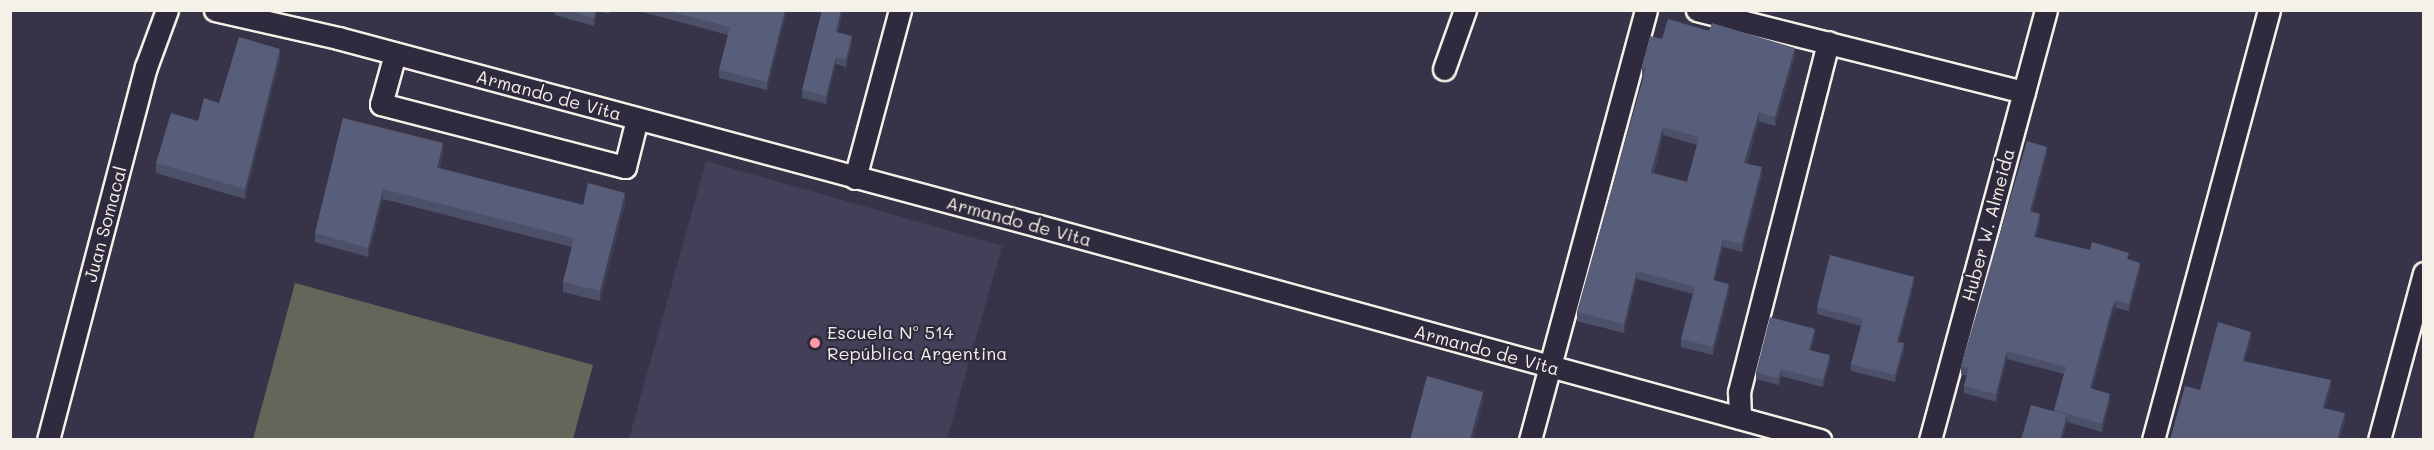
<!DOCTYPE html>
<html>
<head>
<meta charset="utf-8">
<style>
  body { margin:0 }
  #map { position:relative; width:2434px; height:450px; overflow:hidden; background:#373449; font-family:Mali,sans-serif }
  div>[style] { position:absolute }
  .built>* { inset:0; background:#414058 }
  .green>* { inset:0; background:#636759 }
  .roads { filter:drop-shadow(2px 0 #f4f1e8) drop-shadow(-2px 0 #f4f1e8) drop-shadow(0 2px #f4f1e8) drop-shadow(0 -2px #f4f1e8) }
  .minor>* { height:21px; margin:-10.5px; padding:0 10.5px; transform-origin:10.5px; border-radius:10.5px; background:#2f2a3d }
  .wall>* { inset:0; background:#4c5069 }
  .shaded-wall>* { inset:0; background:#3e4155 }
  .building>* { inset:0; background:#585d7a }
  .dots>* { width:16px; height:16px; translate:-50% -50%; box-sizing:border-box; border:3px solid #2f2a3d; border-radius:50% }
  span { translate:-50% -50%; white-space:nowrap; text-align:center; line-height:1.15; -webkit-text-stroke:4.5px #2f2a3d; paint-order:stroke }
  .street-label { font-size:18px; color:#f4f1e8 }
  .poi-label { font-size:18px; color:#f4f1e8 }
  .left { translate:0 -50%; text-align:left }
  .frame { position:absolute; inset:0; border:12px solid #f4f1e8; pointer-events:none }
</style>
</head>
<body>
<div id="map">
  <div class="built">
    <div style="clip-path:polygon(706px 161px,1002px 246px,947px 439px,629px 439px)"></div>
  </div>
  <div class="green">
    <div style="clip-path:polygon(295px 283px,593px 365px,573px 439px,253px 439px)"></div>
  </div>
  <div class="roads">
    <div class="minor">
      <div style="left:215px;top:10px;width:126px;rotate:12.8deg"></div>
      <div style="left:338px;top:38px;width:726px;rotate:15.01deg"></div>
      <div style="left:1039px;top:226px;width:810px;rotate:15.32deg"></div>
      <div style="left:1697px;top:10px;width:337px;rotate:14.1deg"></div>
      <div style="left:395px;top:54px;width:52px;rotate:105.6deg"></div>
      <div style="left:381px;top:104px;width:252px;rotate:14.5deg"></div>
      <div style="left:625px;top:167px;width:49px;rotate:-76deg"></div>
      <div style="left:1444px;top:69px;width:63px;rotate:-70.4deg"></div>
      <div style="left:855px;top:178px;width:174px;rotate:-75deg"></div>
      <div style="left:1740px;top:418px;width:26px;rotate:-92deg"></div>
      <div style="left:1739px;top:392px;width:361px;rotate:-75.7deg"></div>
      <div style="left:48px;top:440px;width:386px;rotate:-75.3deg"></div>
      <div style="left:146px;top:67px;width:61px;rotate:-69.8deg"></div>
      <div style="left:1530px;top:440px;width:445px;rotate:-74.9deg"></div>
      <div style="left:1930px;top:440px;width:445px;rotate:-74.9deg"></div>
      <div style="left:2153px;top:440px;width:445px;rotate:-74.9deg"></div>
      <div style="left:2379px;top:440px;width:173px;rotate:-74.9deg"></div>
    </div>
  </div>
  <div class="wall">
    <div style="clip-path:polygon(555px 10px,609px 10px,609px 14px,597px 11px,594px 26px,555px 15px)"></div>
    <div style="clip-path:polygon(635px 10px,787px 10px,767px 90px,719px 78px,719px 70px,728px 35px)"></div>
    <div style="clip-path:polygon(843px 10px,838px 33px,852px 44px,846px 67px,836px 64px,826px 104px,802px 98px,802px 90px)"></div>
    <div style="clip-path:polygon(evenodd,1662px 39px,1795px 56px,1775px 126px,1759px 121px,1747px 163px,1762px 176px,1742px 252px,1723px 247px,1715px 280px,1729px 292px,1713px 355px,1681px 347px,1681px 339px,1693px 294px,1637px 279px,1624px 333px,1577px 321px,1577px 312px,1644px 76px,1642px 75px,1642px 67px,1662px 39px,1663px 135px,1697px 145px,1687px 182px,1654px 173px,1663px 135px)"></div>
    <div style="clip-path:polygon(280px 59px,245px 199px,156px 173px,156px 163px,198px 121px,219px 103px)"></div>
    <div style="clip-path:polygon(343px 118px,443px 153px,440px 168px,583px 205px,625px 203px,600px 301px,563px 292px,563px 282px,572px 247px,383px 199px,368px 257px,315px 242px,315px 233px)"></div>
    <div style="clip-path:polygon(2047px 155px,2032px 212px,2040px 222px,2036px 237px,2129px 259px,2140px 270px,2129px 311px,2116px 308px,2112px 315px,2092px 389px,2110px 402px,2102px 432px,2067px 422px,2062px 440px,2021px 440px,2054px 411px,2064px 374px,2007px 359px,1996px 402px,1964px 393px,1964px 386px,1967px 376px,1961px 374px,1961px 366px)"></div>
    <div style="clip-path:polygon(1914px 284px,1899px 342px,1904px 350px,1895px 382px,1851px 371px,1851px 364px,1861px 326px,1817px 314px,1817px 307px)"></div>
    <div style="clip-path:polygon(1815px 336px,1811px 350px,1830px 362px,1823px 387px,1781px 376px,1779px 385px,1756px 379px,1756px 372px)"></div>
  </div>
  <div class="shaded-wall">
    <div style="clip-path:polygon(596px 10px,597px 10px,594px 26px,594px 18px)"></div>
    <div style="clip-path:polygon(785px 10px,787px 10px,767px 90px,767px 82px)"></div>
    <div style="clip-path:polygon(841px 10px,843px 10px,836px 40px,836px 32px)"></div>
    <div style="clip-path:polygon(852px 36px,852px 44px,846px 67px,846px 59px)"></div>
    <div style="clip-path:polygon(1795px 48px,1795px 56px,1775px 126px,1775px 117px)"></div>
    <div style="clip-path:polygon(280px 49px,280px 59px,245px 199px,245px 189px)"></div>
    <div style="clip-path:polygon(836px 57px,836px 64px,826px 104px,826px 96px)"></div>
    <div style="clip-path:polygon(1759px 112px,1759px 121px,1744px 171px,1744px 163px)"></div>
    <div style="clip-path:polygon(1663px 127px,1663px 135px,1651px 181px,1651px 173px)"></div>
    <div style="clip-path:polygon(443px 143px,443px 153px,437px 178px,437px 168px)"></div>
    <div style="clip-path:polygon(2047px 147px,2047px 155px,2030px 219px,2030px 211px)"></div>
    <div style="clip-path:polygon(1762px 167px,1762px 176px,1742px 252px,1742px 244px)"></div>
    <div style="clip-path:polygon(383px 189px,383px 199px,368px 257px,368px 248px)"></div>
    <div style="clip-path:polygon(625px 193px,625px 203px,600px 301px,600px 291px)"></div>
    <div style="clip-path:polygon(2040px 214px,2040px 222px,2034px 244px,2034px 237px)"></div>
    <div style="clip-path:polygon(1723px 239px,1723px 247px,1713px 288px,1713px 280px)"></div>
    <div style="clip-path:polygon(2140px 263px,2140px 270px,2129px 311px,2129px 304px)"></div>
    <div style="clip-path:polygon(1637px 271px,1637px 279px,1624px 333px,1624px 324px)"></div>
    <div style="clip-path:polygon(1914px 277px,1914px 284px,1897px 349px,1897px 342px)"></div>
    <div style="clip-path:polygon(1729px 284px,1729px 292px,1713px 355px,1713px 347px)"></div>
    <div style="clip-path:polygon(2116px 300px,2116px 308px,2112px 315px,2090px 396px,2090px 388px,2112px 308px)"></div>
    <div style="clip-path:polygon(1815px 329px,1815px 336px,1809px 357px,1809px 350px)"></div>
    <div style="clip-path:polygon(2251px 332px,2251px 339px,2243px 368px,2243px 361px)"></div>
    <div style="clip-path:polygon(1904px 343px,1904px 350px,1895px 382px,1895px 375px)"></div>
    <div style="clip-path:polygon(2007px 351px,2007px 359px,1996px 402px,1996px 394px)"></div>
    <div style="clip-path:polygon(1830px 355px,1830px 362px,1823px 387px,1823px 380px)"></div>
    <div style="clip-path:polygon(1781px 369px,1781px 376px,1779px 385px,1779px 378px)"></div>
    <div style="clip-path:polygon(2331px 380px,2331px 388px,2323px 416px,2323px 408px)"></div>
    <div style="clip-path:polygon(1483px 392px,1483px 402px,1473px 440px,1470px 440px)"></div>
    <div style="clip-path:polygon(2110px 394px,2110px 402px,2102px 432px,2102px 424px)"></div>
    <div style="clip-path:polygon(2345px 413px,2345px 421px,2340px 440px,2337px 440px)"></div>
    <div style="clip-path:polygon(2067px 415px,2067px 422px,2062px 440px,2060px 440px)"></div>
  </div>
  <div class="building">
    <div style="clip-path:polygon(566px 10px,596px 10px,594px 18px)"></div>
    <div style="clip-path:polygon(665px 10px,785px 10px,767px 82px,719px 70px,730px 27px)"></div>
    <div style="clip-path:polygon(822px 10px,841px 10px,836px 32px,852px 36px,846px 59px,836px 57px,826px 96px,802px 90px)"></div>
    <div style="clip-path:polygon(evenodd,1668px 19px,1709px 31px,1712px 23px,1795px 48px,1775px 117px,1759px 112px,1744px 163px,1762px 167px,1742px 244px,1723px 239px,1713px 280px,1729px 284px,1713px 347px,1681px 339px,1695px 287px,1637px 271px,1624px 324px,1577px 312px,1646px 68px,1642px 67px,1650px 36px,1662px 39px,1668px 19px,1663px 127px,1699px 137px,1687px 182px,1651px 173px,1663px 127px)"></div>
    <div style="clip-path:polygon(239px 37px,280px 49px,245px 189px,156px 163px,171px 113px,198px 121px,204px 98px,219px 103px)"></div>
    <div style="clip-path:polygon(343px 118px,443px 143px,437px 168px,583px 205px,588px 183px,625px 193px,600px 291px,563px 282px,574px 238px,383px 189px,368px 248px,315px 233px)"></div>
    <div style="clip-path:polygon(2027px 141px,2047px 147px,2030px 211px,2040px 214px,2034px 237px,2090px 250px,2092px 242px,2129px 253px,2127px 259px,2140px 263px,2129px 304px,2116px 300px,2112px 308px,2090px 388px,2110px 394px,2102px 424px,2054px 410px,2066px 367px,2007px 351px,1996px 394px,1964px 386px,1969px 368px,1961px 366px)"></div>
    <div style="clip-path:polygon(1830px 255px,1914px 277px,1897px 342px,1904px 343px,1895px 375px,1851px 364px,1863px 319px,1817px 307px)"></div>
    <div style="clip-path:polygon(1770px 317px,1815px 329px,1809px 350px,1830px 355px,1823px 380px,1781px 369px,1779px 378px,1756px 372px)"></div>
    <div style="clip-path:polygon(2218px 322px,2251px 332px,2243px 361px,2331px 380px,2323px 408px,2345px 413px,2337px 440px,2170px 440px,2185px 386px,2200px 390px)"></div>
    <div style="clip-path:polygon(1427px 376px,1483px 392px,1470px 440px,1410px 440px)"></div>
    <div style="clip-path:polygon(2031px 405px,2067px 415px,2060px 440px,2021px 440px)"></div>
  </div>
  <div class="dots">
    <div style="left:815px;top:343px;background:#ff9aa2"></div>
  </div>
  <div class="street-label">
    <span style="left:549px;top:95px;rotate:15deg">Armando de Vita</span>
    <span style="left:1019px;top:221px;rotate:15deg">Armando de Vita</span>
    <span style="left:105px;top:224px;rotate:-75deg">Juan Somacal</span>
    <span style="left:1988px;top:225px;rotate:-75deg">Huber W. Almeida</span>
    <span style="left:1487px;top:350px;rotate:15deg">Armando de Vita</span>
  </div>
  <div class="poi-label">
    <span class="left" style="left:827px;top:343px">Escuela Nº 514<br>República Argentina</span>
  </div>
  <div class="frame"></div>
</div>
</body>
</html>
